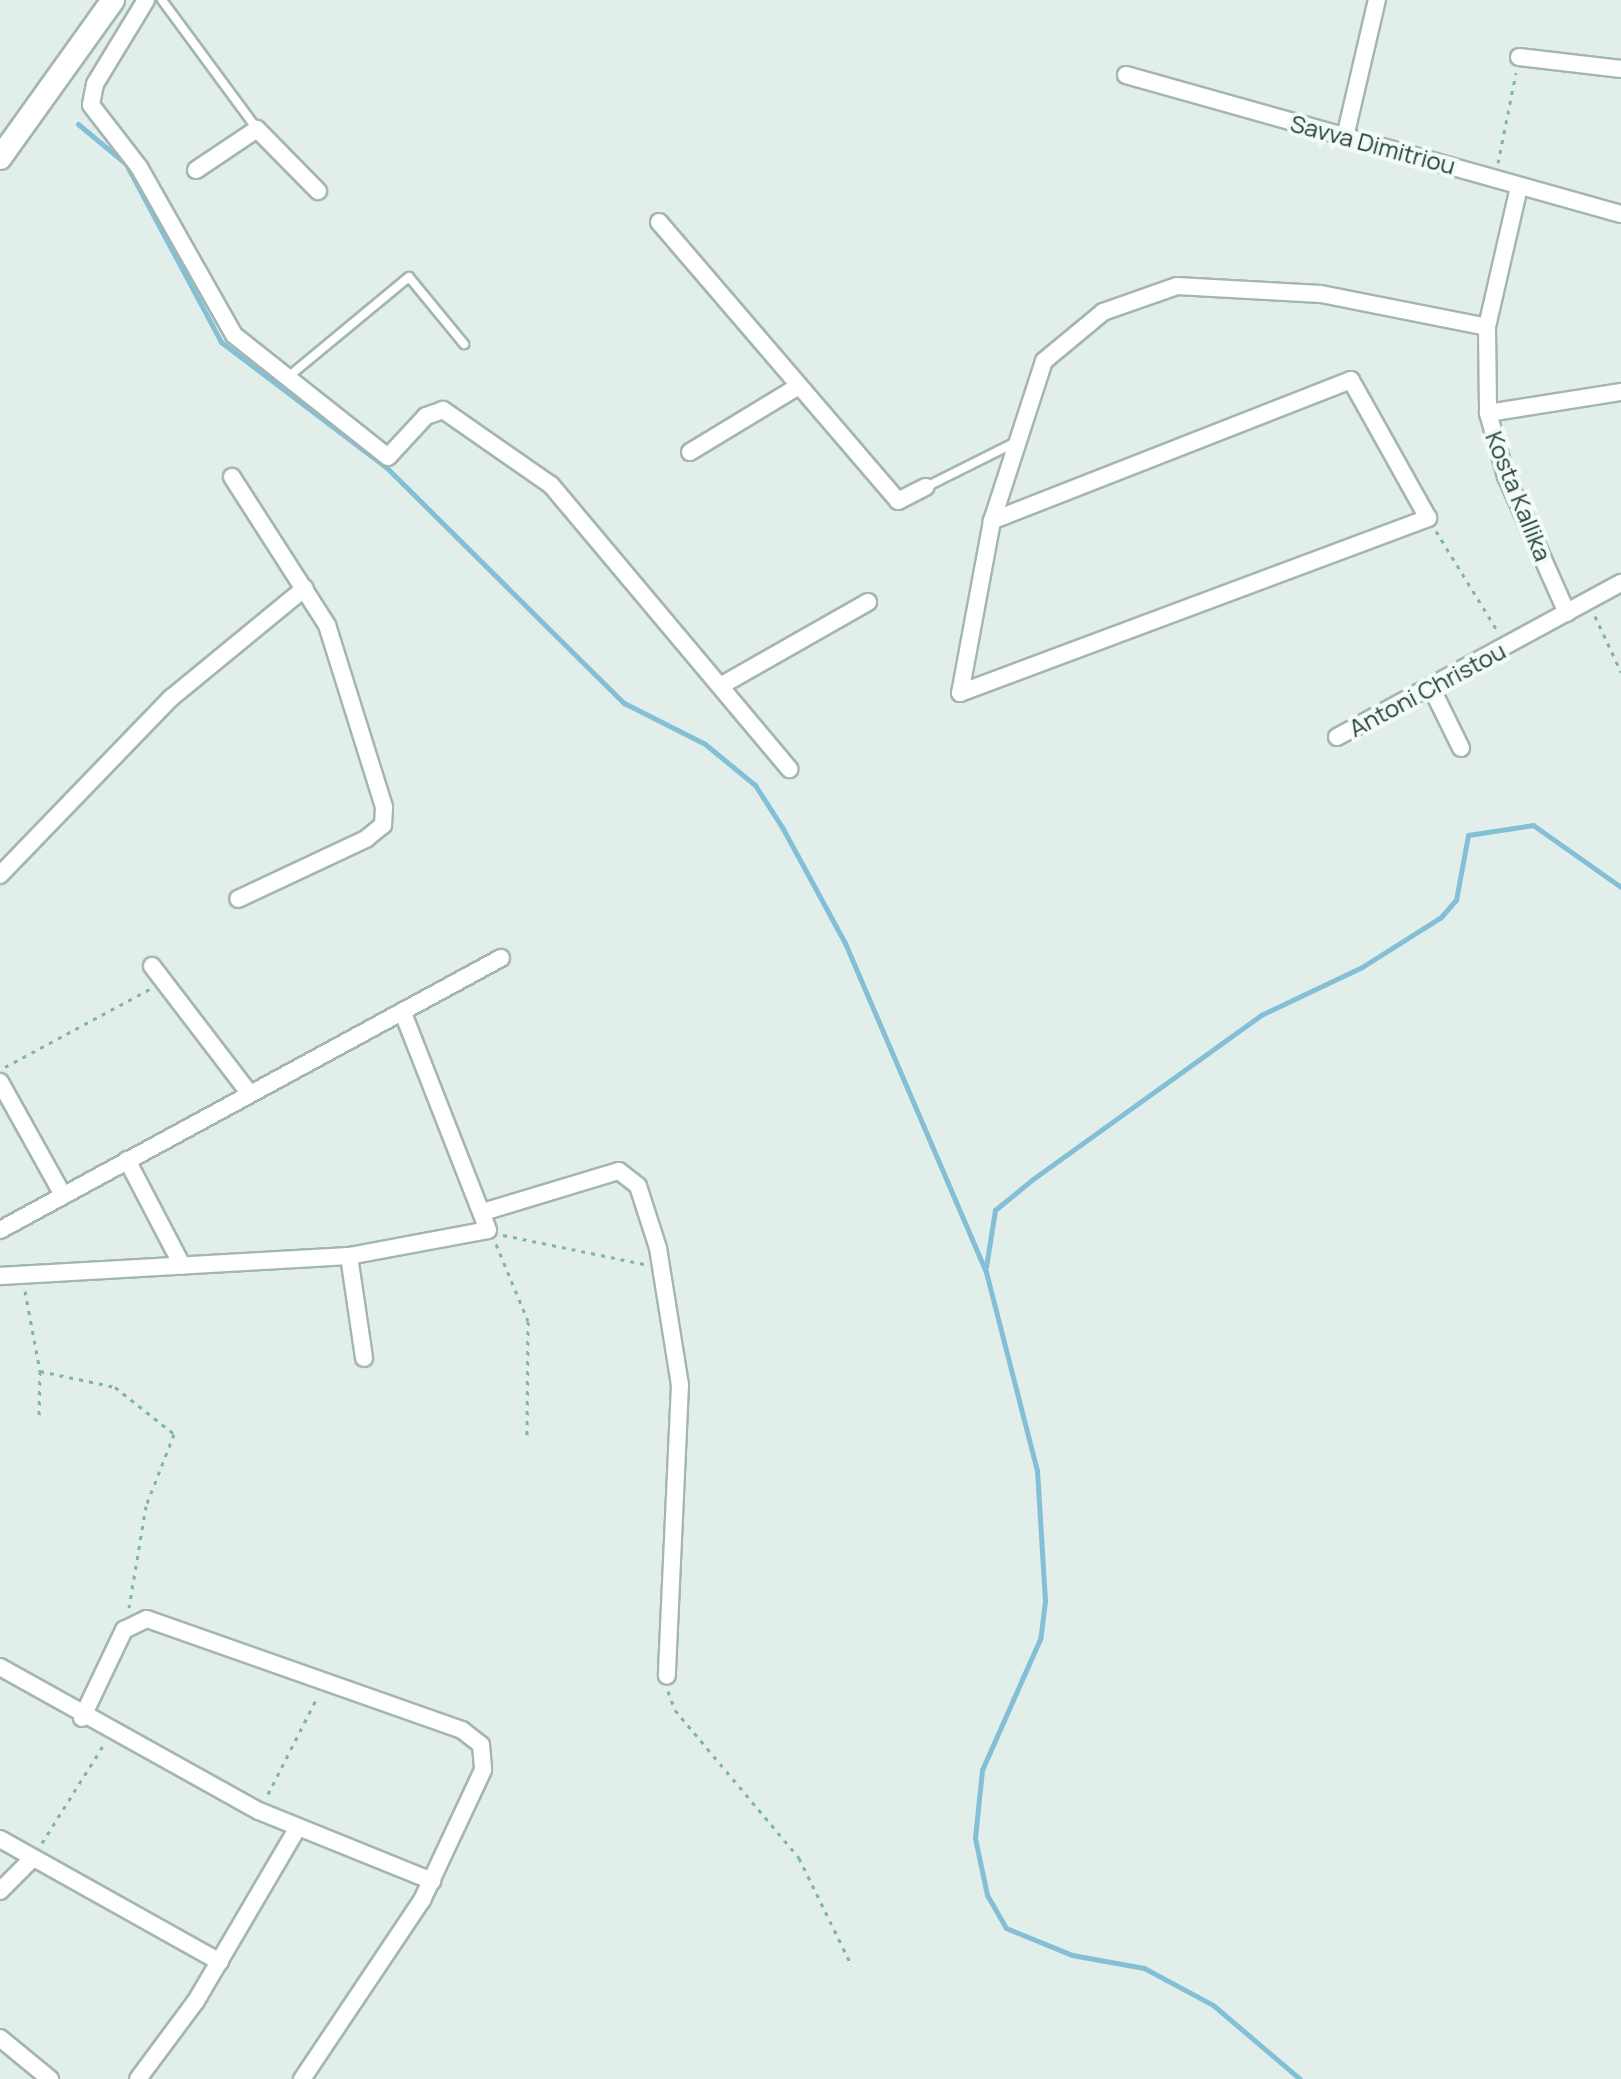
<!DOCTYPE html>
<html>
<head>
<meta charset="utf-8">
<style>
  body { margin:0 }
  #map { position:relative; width:1621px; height:2079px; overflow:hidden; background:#e2eeea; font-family:Manrope,sans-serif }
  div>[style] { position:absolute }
  .stream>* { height:5px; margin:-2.5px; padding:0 2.5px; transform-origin:2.5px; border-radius:2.5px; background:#84bfd8 }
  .path>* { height:3px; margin-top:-1.5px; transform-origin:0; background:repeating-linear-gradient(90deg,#7fb4ab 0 4px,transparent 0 10px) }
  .roads { filter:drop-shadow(2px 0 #a4b6b2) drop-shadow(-2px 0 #a4b6b2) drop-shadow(0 2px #a4b6b2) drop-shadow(0 -2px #a4b6b2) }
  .service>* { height:8px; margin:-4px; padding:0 4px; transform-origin:4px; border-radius:4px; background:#fff }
  .minor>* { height:16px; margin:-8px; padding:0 8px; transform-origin:8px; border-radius:8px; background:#fff }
  .secondary>* { height:22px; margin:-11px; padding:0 11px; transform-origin:11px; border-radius:11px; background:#fff }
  span { translate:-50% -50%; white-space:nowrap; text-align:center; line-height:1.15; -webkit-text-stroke:8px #f3faf7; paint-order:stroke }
  .street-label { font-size:24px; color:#20403c }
</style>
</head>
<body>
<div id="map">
  <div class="stream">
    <div style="left:78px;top:124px;width:62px;rotate:39.8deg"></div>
    <div style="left:126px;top:164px;width:202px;rotate:61.9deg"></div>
    <div style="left:221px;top:342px;width:208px;rotate:37.2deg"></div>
    <div style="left:387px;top:468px;width:334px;rotate:44.8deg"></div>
    <div style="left:624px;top:703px;width:91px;rotate:26.8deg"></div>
    <div style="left:705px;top:744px;width:65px;rotate:39.4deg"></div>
    <div style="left:755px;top:785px;width:50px;rotate:57.3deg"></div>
    <div style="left:782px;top:827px;width:132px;rotate:61.5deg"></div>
    <div style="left:845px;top:943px;width:358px;rotate:66.8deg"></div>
    <div style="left:986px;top:1272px;width:204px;rotate:75.6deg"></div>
    <div style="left:1037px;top:1470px;width:131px;rotate:86.5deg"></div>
    <div style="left:1045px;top:1601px;width:38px;rotate:97deg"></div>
    <div style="left:1040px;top:1639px;width:143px;rotate:113.9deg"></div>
    <div style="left:982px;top:1770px;width:68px;rotate:95.9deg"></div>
    <div style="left:975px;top:1838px;width:58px;rotate:78.1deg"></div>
    <div style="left:987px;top:1895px;width:38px;rotate:60deg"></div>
    <div style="left:1006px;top:1928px;width:71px;rotate:22.2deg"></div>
    <div style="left:1072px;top:1955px;width:73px;rotate:10.2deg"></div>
    <div style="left:1144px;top:1968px;width:78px;rotate:28.2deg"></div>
    <div style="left:1213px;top:2005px;width:114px;rotate:40.4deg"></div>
    <div style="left:986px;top:1267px;width:58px;rotate:-81deg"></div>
    <div style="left:995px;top:1210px;width:49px;rotate:-39.2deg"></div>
    <div style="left:1033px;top:1179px;width:281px;rotate:-35.7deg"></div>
    <div style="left:1261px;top:1015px;width:112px;rotate:-25.4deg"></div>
    <div style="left:1362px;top:967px;width:93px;rotate:-32.3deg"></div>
    <div style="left:1441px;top:917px;width:23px;rotate:-49deg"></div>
    <div style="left:1456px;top:900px;width:66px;rotate:-79.5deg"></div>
    <div style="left:1468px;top:835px;width:66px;rotate:-8.7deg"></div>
    <div style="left:1533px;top:825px;width:108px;rotate:35.2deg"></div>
  </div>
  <div class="path">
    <div style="left:1498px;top:163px;width:92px;rotate:-78.7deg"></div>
    <div style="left:1436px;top:531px;width:116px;rotate:58.4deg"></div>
    <div style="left:1595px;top:616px;width:62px;rotate:65.1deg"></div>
    <div style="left:5px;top:1067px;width:165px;rotate:-28.3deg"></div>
    <div style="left:503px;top:1235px;width:144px;rotate:11.6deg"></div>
    <div style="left:496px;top:1244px;width:83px;rotate:67.4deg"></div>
    <div style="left:528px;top:1321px;width:119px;rotate:90.5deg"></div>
    <div style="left:25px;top:1291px;width:81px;rotate:79.4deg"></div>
    <div style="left:40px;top:1371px;width:48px;rotate:91.2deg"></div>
    <div style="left:40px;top:1371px;width:77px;rotate:12deg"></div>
    <div style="left:115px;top:1387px;width:75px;rotate:38.5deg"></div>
    <div style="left:174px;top:1434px;width:77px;rotate:111.3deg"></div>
    <div style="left:146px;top:1506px;width:103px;rotate:99.5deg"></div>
    <div style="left:668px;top:1691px;width:20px;rotate:70deg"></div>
    <div style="left:675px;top:1710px;width:193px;rotate:50deg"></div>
    <div style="left:799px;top:1858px;width:120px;rotate:63.9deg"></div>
    <div style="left:268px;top:1794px;width:108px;rotate:-63deg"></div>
    <div style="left:42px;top:1843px;width:117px;rotate:-57.9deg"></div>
  </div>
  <div class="roads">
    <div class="service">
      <div style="left:162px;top:0;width:160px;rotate:53.6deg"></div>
      <div style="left:288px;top:377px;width:157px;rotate:-39.6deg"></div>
      <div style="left:409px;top:277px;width:87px;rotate:50.6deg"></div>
      <div style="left:926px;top:487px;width:103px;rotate:-26.6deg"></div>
    </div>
    <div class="minor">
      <div style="left:146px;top:0;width:98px;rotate:121.3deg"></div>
      <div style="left:95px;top:84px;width:21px;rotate:101deg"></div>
      <div style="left:91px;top:105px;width:78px;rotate:52.3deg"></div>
      <div style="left:139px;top:167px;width:193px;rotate:60.5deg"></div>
      <div style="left:234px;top:335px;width:196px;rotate:38.4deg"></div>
      <div style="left:388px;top:457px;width:56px;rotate:-47.2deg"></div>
      <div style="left:426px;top:416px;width:18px;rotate:-19deg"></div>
      <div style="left:443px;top:410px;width:131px;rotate:34.8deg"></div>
      <div style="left:551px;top:485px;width:371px;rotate:50deg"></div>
      <div style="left:1519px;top:57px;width:103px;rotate:6.7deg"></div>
      <div style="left:1126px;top:75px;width:514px;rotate:15.69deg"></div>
      <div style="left:1345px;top:137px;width:141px;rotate:-76.9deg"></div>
      <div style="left:196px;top:170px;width:73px;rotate:-33.9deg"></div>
      <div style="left:257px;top:129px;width:87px;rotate:45.5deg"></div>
      <div style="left:1519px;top:187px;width:144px;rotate:102.9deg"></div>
      <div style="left:1487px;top:327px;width:86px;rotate:89.3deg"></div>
      <div style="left:1488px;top:413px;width:66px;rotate:74.1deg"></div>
      <div style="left:1506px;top:476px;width:150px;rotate:66deg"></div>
      <div style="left:659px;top:222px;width:367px;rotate:49.4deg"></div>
      <div style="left:898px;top:501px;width:31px;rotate:-27deg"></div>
      <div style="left:1488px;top:413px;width:135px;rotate:-9deg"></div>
      <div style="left:690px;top:452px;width:127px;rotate:-31.2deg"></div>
      <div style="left:232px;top:477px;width:176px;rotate:57.3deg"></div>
      <div style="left:327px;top:625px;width:191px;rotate:72.6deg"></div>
      <div style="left:384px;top:807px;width:18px;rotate:93deg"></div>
      <div style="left:383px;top:825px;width:22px;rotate:141deg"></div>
      <div style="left:366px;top:839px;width:141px;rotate:154.9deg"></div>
      <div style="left:992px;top:521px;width:175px;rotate:100.5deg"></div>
      <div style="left:960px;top:693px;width:500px;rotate:-20.5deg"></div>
      <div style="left:1428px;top:518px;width:158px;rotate:-119.2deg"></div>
      <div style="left:1351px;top:380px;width:386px;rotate:158.6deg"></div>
      <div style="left:992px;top:521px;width:168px;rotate:-72deg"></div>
      <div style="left:1044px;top:361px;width:77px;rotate:-39.7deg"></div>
      <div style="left:1103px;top:312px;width:78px;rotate:-19.4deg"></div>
      <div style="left:1177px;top:286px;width:144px;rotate:3.2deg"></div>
      <div style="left:1321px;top:294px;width:169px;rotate:11.2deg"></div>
      <div style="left:722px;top:685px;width:168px;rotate:-29.6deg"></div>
      <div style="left:1431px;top:687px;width:68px;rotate:63.8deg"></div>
      <div style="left:1337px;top:737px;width:323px;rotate:-28.5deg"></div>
      <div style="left:0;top:875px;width:246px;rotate:-46deg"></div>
      <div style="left:171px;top:698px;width:173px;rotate:-39.4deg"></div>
      <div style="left:152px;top:966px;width:160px;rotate:52.6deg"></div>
      <div style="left:0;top:1082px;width:129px;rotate:60.9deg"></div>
      <div style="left:127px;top:1160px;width:119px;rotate:62.4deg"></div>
      <div style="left:483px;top:1212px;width:142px;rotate:-16.8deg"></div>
      <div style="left:619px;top:1171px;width:24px;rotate:38deg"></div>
      <div style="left:638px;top:1186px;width:65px;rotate:72.1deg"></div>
      <div style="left:658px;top:1248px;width:139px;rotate:80.9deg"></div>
      <div style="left:680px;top:1385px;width:291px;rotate:92.6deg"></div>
      <div style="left:0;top:1230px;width:570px;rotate:-28.5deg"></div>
      <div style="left:349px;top:1256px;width:103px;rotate:81.6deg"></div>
      <div style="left:0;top:1276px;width:350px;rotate:-3.3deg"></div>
      <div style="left:349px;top:1256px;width:141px;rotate:-10.6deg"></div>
      <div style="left:488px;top:1230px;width:235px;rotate:-111.4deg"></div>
      <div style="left:0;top:1667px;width:296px;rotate:29.1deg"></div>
      <div style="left:259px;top:1811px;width:187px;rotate:22deg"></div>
      <div style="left:82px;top:1718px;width:98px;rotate:-64.5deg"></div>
      <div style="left:124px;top:1630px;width:25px;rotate:-26deg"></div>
      <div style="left:147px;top:1619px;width:334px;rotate:19.4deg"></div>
      <div style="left:462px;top:1730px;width:24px;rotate:38deg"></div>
      <div style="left:481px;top:1745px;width:25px;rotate:85deg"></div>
      <div style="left:483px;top:1770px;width:144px;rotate:115.1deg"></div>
      <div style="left:422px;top:1900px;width:216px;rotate:123.8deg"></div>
      <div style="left:0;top:1839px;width:252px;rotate:29.2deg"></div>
      <div style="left:0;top:1891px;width:44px;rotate:-45deg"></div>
      <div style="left:0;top:2038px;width:65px;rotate:39.4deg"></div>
      <div style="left:138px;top:2079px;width:97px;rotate:-53.4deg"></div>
      <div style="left:196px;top:2001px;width:199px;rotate:-59.6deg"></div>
    </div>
    <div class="secondary">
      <div style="left:0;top:158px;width:194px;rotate:-54.4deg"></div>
    </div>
  </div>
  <div class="street-label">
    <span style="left:1373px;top:144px;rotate:15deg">Savva Dimitriou</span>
    <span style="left:1519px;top:496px;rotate:68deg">Kosta Kallika</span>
    <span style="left:1427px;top:689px;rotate:-28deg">Antoni Christou</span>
  </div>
</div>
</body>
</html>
